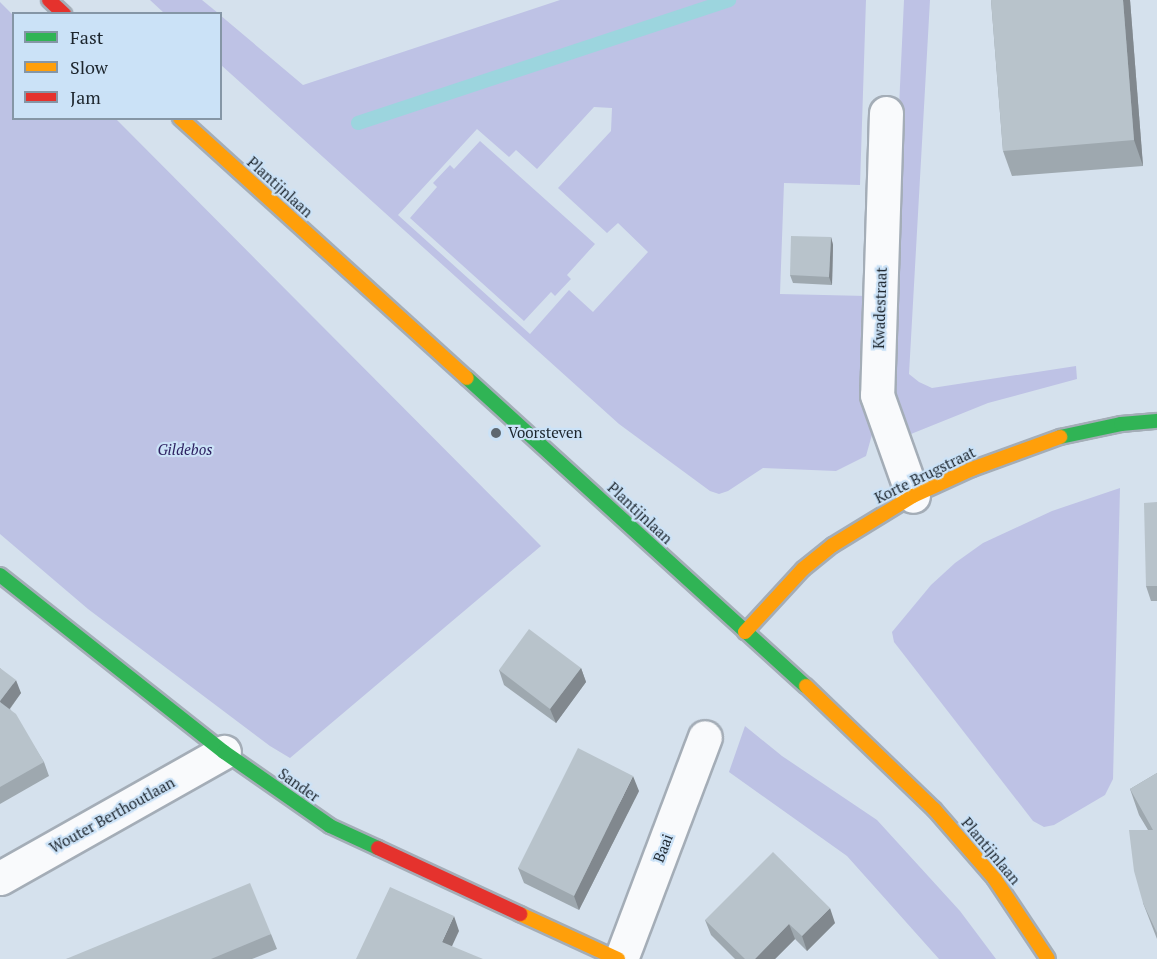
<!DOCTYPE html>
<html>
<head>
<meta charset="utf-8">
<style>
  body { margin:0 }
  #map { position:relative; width:1157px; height:959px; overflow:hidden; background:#d5e1ed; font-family:"PT Serif",serif }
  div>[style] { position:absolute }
  .green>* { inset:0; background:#bec2e5 }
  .forest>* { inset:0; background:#bdc2e4 }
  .stream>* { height:14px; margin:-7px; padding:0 7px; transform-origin:7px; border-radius:7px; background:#9cd5de }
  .roads { filter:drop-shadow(2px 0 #a4adb7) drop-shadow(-2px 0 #a4adb7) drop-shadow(0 2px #a4adb7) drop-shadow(0 -2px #a4adb7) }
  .street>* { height:33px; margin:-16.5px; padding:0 16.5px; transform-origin:16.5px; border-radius:16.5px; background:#f9fafc }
  .fast>* { height:14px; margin:-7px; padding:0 7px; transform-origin:7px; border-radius:7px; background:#30b455 }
  .slow>* { height:14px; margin:-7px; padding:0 7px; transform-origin:7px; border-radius:7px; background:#ff9f0a }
  .jam>* { height:14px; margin:-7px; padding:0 7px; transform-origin:7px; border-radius:7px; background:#e5322d }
  .wall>* { inset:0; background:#9ea8af }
  .shaded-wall>* { inset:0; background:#81888e }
  .building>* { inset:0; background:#b8c3cb }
  .dots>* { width:16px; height:16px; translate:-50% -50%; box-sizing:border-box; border:3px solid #cbe2f7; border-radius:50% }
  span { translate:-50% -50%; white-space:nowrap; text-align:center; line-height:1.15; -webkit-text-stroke:4.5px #cbe2f7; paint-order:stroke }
  .street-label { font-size:15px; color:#1c252d }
  .poi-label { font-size:15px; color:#1c252d }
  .left { translate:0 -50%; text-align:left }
  .park-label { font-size:15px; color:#2d2261; font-style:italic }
  .legend { position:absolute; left:12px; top:12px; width:210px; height:108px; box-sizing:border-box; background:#cbe2f7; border:2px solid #8596a6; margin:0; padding:8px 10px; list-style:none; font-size:18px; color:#1c252d }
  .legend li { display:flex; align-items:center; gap:12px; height:30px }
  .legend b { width:30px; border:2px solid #8596a6 }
</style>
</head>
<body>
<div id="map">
  <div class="green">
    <div style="clip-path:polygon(150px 0,202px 0,218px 13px,164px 13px)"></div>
    <div style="clip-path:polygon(evenodd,560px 0,866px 0,860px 185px,784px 183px,780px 294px,867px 296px,863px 407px,873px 431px,866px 456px,836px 471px,763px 468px,728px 491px,719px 494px,710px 491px,619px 424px,221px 65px,220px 15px,303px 85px,560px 0,594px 107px,612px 108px,611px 131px,558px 188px,607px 233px,618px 223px,648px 252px,593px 312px,569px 290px,530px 334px,398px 215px,477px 129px,509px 157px,516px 150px,537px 169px,594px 107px)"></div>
    <div style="clip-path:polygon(904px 0,930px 0,909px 374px,919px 382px,932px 388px,1076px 366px,1077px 379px,988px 403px,911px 434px,903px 428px,892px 376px,897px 150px)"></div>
    <div style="clip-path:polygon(480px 141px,595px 244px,567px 275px,571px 279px,555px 296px,551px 292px,524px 321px,410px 218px,437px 187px,433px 183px,450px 165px,454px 169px)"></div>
    <div style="clip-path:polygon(1120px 488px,1113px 779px,1105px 795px,1054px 825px,1044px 827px,1033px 821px,894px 642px,892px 632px,931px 585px,955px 563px,983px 543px,1052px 511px)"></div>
  </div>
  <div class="forest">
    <div style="clip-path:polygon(0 2px,13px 15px,14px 118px,116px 119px,541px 546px,290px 758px,270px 746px,88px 609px,0 534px)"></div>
    <div style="clip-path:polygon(745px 726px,782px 756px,877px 820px,960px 911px,996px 959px,939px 959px,847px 856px,729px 772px)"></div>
  </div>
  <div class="stream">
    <div style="left:358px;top:123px;width:391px;rotate:-18.3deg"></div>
  </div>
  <div class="roads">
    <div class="street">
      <div style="left:886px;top:113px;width:282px;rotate:91.8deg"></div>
      <div style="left:877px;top:395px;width:107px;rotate:70.4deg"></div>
      <div style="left:0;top:878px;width:257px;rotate:-29.4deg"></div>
      <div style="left:621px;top:959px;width:237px;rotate:-69.3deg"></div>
    </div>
    <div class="fast">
      <div style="left:467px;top:378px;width:458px;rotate:42.3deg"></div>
      <div style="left:1060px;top:437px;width:62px;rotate:-12deg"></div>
      <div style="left:1121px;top:424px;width:36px;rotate:-5deg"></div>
      <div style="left:0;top:575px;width:285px;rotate:38.3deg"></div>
      <div style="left:224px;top:752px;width:129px;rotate:34.9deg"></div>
      <div style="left:330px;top:826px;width:53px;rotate:24.6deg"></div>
    </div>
    <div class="slow">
      <div style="left:180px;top:118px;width:387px;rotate:42.2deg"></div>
      <div style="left:745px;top:632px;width:86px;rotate:-47.4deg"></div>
      <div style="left:803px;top:569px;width:38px;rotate:-39deg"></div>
      <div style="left:833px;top:545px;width:94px;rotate:-31.5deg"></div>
      <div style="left:913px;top:496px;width:65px;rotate:-24.6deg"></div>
      <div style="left:972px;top:469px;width:94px;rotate:-20deg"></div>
      <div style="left:806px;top:686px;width:178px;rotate:43.9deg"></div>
      <div style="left:934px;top:809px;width:91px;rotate:49deg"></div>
      <div style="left:994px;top:878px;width:97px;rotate:56.3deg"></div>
      <div style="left:520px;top:914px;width:108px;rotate:24.7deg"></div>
    </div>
    <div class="jam">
      <div style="left:49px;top:0;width:21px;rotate:43deg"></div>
      <div style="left:378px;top:848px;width:157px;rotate:24.9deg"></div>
    </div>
  </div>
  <div class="wall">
    <div style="clip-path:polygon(991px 0,1130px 0,1143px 166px,1012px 176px,1003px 151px)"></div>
    <div style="clip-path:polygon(831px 237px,833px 245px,832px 285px,793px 283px,790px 275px)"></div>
    <div style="clip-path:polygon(1157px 502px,1157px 601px,1151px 601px,1146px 586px)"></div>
    <div style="clip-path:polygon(0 668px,21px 693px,10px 709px,44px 762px,49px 776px,0 804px)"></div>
    <div style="clip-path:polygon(581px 668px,586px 682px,556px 723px,504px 685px,499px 670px)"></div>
    <div style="clip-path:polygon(1157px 773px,1157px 939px,1143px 903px,1148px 830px,1139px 815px,1130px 789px)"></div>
    <div style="clip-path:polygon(639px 791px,579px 910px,524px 883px,518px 868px)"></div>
    <div style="clip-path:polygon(705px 920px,835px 923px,807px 951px,795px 939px,775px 959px,735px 959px,711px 935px)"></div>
    <div style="clip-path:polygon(271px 934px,277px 949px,252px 959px,66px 959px)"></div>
  </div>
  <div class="shaded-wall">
    <div style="clip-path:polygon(1123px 0,1130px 0,1143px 166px,1134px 140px)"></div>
    <div style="clip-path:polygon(831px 237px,833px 245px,832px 285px,829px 277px)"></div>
    <div style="clip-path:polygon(581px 668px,586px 682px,556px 723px,550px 709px)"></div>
    <div style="clip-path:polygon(16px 680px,21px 693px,5px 715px,0 701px)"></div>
    <div style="clip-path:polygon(633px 776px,639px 791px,579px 910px,574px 896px)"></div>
    <div style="clip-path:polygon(830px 908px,835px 923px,807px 951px,802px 936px)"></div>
    <div style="clip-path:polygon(454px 916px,459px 931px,447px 957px,442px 942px)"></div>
    <div style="clip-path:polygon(789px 924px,795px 939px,775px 959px,755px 959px)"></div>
  </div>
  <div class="building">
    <div style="clip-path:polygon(991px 0,1123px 0,1134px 140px,1003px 151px)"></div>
    <div style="clip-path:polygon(791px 236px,831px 237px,829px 277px,790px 275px)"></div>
    <div style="clip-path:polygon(1157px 502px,1157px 586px,1146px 586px,1144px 503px)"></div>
    <div style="clip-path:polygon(529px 629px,581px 668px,550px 709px,499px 670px)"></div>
    <div style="clip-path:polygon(0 668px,16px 680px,0 701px)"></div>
    <div style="clip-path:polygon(0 702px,16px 714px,44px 762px,0 787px)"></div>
    <div style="clip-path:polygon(578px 748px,633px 776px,574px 896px,518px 868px)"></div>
    <div style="clip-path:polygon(1157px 773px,1157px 933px,1143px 903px,1134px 871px,1129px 830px,1153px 830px,1130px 789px)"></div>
    <div style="clip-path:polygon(773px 852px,830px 908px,802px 936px,789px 924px,755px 959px,745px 959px,705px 920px)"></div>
    <div style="clip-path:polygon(250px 883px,271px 934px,211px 959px,66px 959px)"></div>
    <div style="clip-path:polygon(390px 887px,454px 916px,442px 942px,483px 959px,356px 959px)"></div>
  </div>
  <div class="dots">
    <div style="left:496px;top:433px;background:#5d6770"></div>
  </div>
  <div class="street-label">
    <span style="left:280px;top:187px;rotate:42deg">Plantijnlaan</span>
    <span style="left:880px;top:308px;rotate:-88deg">Kwadestraat</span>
    <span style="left:925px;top:475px;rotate:-26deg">Korte Brugstraat</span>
    <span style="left:640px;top:513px;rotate:43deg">Plantijnlaan</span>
    <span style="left:299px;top:785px;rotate:35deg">Sander</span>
    <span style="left:112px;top:815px;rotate:-29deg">Wouter Berthoutlaan</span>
    <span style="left:663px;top:848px;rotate:-69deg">Baai</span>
    <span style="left:991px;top:851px;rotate:50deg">Plantijnlaan</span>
  </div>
  <div class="poi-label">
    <span class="left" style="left:508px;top:433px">Voorsteven</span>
  </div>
  <div class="park-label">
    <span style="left:185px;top:450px">Gildebos</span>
  </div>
  <ul class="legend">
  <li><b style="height:8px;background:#30b455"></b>Fast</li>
  <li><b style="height:8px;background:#ff9f0a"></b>Slow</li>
  <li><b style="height:8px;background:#e5322d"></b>Jam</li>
  </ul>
</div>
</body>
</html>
